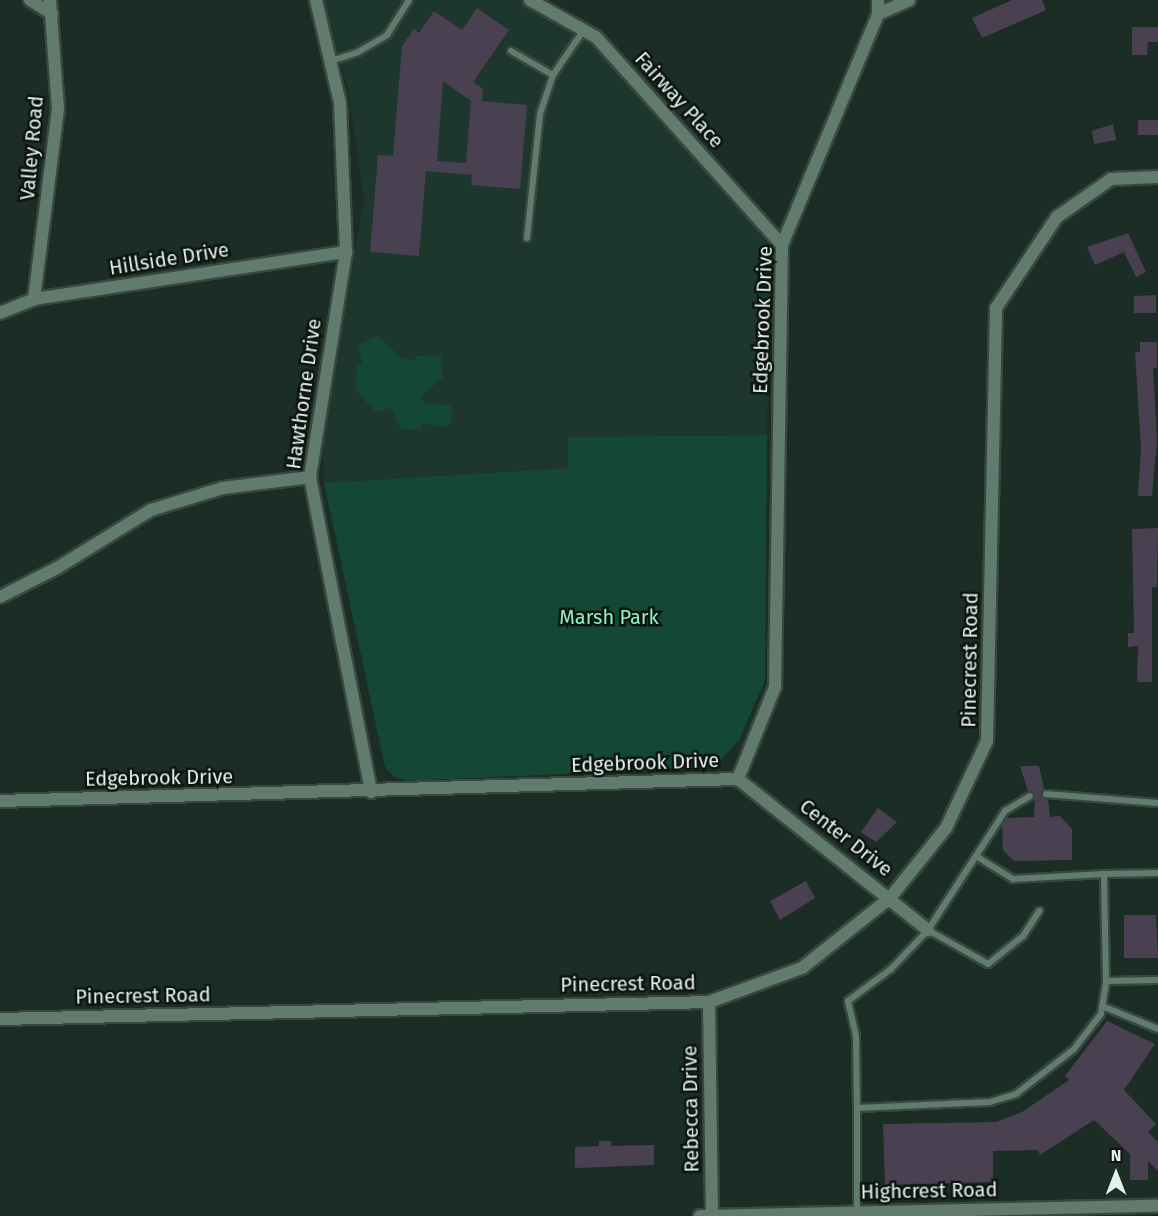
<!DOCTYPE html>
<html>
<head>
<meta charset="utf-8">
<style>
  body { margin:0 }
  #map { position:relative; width:1158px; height:1216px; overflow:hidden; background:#1b2d25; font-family:"Fira Sans",sans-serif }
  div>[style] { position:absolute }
  .built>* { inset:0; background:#1e372c }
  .green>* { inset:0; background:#144834 }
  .building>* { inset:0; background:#494151 }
  .roads { filter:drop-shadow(2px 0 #374841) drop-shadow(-2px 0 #374841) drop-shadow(0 2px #374841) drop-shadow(0 -2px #374841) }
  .service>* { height:6px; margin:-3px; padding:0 3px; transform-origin:3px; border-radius:3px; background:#617c6f }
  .minor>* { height:12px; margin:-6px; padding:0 6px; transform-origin:6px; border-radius:6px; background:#617c6f }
  .tertiary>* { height:12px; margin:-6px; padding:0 6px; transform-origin:6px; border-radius:6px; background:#617c6f }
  span { translate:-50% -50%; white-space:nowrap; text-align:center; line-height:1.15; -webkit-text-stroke:5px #0c1410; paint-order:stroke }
  .street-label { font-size:20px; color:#e5f0ea }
  .park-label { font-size:20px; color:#8ff1c5 }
  .north { position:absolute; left:1086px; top:1144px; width:60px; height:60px; -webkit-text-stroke:4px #0c1410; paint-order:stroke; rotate:0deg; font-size:16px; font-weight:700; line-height:24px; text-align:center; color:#e5f0ea }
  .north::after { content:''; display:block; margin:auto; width:21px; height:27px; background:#e5f0ea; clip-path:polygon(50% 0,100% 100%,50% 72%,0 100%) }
</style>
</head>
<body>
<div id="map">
  <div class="built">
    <div style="clip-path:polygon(320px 0,523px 0,593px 44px,756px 226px,766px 242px,770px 271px,767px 435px,568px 437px,568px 468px,324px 483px,322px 439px,364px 200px,348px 88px)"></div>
  </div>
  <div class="green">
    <div style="clip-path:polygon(378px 336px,401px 357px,415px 361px,416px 356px,441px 355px,443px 378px,420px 397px,424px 403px,452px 406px,451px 422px,447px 427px,423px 424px,420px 429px,401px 429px,391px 408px,376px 412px,356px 391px,357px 365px,362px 363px,358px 344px)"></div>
    <div style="clip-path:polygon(767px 435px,765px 680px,739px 740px,715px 767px,408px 781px,394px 777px,385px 767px,324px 483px,568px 468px,568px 437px)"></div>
  </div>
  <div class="building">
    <div style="clip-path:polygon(1012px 0,1042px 0,1046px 10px,982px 38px,972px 18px)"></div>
    <div style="clip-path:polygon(evenodd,477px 8px,509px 30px,473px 82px,483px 89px,482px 101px,527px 105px,520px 189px,471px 185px,472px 175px,426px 171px,419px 256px,370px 252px,378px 155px,393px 156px,402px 46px,414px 29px,419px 33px,434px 11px,462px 30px,477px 8px,443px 81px,471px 101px,466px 163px,437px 161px,443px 81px)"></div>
    <div style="clip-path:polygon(1132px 27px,1158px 27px,1158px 42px,1148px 42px,1147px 55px,1132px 55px)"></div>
    <div style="clip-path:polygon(1138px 120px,1158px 120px,1158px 135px,1138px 135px)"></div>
    <div style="clip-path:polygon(1113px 124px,1116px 140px,1094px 144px,1092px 131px)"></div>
    <div style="clip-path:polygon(1128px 233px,1146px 272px,1136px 277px,1124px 252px,1095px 265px,1087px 247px)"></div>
    <div style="clip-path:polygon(1156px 295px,1156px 313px,1134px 313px,1134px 296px)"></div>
    <div style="clip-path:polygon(1140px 342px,1157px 342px,1157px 368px,1153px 368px,1157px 440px,1152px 496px,1138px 496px,1141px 448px,1135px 352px,1140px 352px)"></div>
    <div style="clip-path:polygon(1158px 528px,1157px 587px,1152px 587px,1152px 682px,1137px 682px,1138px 646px,1128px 647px,1128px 633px,1134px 633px,1132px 529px)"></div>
    <div style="clip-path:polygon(1020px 766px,1039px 766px,1044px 789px,1041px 796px,1048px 799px,1050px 817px,1060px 816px,1072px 829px,1072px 860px,1014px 861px,1003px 850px,1002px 825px,1007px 818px,1034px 817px,1035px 795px,1028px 791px)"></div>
    <div style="clip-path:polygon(878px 808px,897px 822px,876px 842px,861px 832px)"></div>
    <div style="clip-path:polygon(806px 881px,815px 898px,780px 920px,770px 901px)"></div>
    <div style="clip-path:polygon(1124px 915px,1156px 915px,1158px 958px,1124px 958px)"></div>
    <div style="clip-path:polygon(1107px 1021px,1155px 1044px,1124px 1090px,1156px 1124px,1148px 1132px,1158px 1142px,1158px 1171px,1148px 1161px,1148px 1180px,1130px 1180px,1130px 1154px,1094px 1120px,1040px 1155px,1038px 1150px,993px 1151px,993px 1182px,885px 1185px,883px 1124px,996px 1122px,1022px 1112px,1069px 1080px,1065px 1076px)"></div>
    <div style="clip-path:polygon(599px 1141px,611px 1141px,611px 1146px,654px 1145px,654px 1165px,575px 1168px,575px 1147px,599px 1146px)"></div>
  </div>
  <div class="roads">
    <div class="service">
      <div style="left:511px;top:51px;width:48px;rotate:29.7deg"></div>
      <div style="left:331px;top:61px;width:28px;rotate:-18deg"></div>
      <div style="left:358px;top:52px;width:34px;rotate:-30deg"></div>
      <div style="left:387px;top:35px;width:41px;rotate:-57.8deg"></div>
      <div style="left:527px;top:238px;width:125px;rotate:-84deg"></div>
      <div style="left:540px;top:114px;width:41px;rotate:-71.6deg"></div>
      <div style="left:553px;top:75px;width:53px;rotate:-55.7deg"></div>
      <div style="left:1046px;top:794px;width:112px;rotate:4.6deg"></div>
      <div style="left:976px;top:856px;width:44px;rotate:31.9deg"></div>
      <div style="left:1013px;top:879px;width:91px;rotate:-3.1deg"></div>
      <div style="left:928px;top:930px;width:69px;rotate:29.5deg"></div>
      <div style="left:988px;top:964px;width:45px;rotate:-38.7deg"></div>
      <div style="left:1023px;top:936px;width:30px;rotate:-57deg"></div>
      <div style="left:1106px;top:981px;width:107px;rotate:-91.1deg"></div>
      <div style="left:1104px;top:874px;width:54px;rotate:-1.1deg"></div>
      <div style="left:1102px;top:1006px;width:61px;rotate:22.3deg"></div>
      <div style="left:857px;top:1108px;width:72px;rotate:-90.8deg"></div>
      <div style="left:856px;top:1036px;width:36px;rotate:-103deg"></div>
      <div style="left:848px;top:1001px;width:54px;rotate:-36.7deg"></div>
      <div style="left:891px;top:969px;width:54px;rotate:-46.5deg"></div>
      <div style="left:928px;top:930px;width:142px;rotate:-57.1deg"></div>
      <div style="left:1005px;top:811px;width:29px;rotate:-31deg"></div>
      <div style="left:857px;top:1212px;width:104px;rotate:-90deg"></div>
      <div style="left:857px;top:1108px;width:133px;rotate:-2.6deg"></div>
      <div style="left:990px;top:1102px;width:27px;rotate:-17deg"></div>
      <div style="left:1016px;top:1094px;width:73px;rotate:-37.8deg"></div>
      <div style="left:1074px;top:1049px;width:44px;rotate:-52.4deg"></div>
      <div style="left:1101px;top:1014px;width:33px;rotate:-81deg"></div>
      <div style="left:1106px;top:981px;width:52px;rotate:-1.1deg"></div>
    </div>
    <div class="minor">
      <div style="left:30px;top:0;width:26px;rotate:32deg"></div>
      <div style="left:316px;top:0;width:106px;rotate:76.9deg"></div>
      <div style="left:340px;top:103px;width:149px;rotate:87.7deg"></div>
      <div style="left:346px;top:252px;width:228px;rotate:99.1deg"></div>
      <div style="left:310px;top:477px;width:321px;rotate:79deg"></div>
      <div style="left:530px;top:0;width:76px;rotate:29.3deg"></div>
      <div style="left:596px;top:37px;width:279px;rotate:48.2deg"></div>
      <div style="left:878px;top:14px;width:34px;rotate:-24deg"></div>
      <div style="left:34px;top:299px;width:192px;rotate:-82.8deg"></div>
      <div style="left:58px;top:109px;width:109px;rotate:-94.2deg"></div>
      <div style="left:0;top:313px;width:37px;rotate:-22deg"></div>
      <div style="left:34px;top:299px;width:316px;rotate:-8.6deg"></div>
      <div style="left:0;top:597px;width:64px;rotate:-27deg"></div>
      <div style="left:57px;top:568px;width:110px;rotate:-31.7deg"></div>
      <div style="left:151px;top:510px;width:75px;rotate:-17deg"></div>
      <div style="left:223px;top:488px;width:88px;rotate:-7.2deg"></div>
      <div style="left:738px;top:779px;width:99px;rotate:-68.1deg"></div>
      <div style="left:775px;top:687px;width:442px;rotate:-89.1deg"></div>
      <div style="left:782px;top:245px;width:250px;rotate:-67.4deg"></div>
      <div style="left:878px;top:14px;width:14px;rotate:-90deg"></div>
      <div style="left:738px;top:779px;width:243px;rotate:38.5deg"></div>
      <div style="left:0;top:801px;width:738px;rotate:-1.71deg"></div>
      <div style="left:709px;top:1002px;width:214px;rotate:89.2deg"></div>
      <div style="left:0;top:1019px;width:709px;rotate:-1.37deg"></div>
      <div style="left:709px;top:1002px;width:99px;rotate:-20.1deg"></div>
      <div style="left:802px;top:968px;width:112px;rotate:-38.5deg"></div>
      <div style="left:890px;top:898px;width:90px;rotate:-51.3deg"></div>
      <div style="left:946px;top:828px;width:96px;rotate:-64.8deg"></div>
      <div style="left:987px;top:741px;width:433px;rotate:-88.8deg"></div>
      <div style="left:996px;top:308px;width:110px;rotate:-56.2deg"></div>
      <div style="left:1057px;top:217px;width:66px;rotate:-35.1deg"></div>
      <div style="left:1111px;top:179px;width:47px;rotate:-2.4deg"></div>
    </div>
    <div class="tertiary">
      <div style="left:700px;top:1216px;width:458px;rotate:-1.3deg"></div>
    </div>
  </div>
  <div class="street-label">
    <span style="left:679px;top:100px;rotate:48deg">Fairway Place</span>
    <span style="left:32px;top:148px;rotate:-85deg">Valley Road</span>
    <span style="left:169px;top:259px;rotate:-9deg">Hillside Drive</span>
    <span style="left:763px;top:320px;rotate:-88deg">Edgebrook Drive</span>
    <span style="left:304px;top:394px;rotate:-82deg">Hawthorne Drive</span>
    <span style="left:970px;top:660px;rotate:-89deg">Pinecrest Road</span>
    <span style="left:645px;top:763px;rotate:-2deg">Edgebrook Drive</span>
    <span style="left:159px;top:778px;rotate:-1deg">Edgebrook Drive</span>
    <span style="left:846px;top:838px;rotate:38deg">Center Drive</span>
    <span style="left:628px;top:984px;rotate:-1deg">Pinecrest Road</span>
    <span style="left:143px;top:996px;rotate:-1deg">Pinecrest Road</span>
    <span style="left:691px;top:1109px;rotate:-91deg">Rebecca Drive</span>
    <span style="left:929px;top:1191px;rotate:-1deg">Highcrest Road</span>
  </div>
  <div class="park-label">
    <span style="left:609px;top:617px">Marsh Park</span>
  </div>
  <div class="north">N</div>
</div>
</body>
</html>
